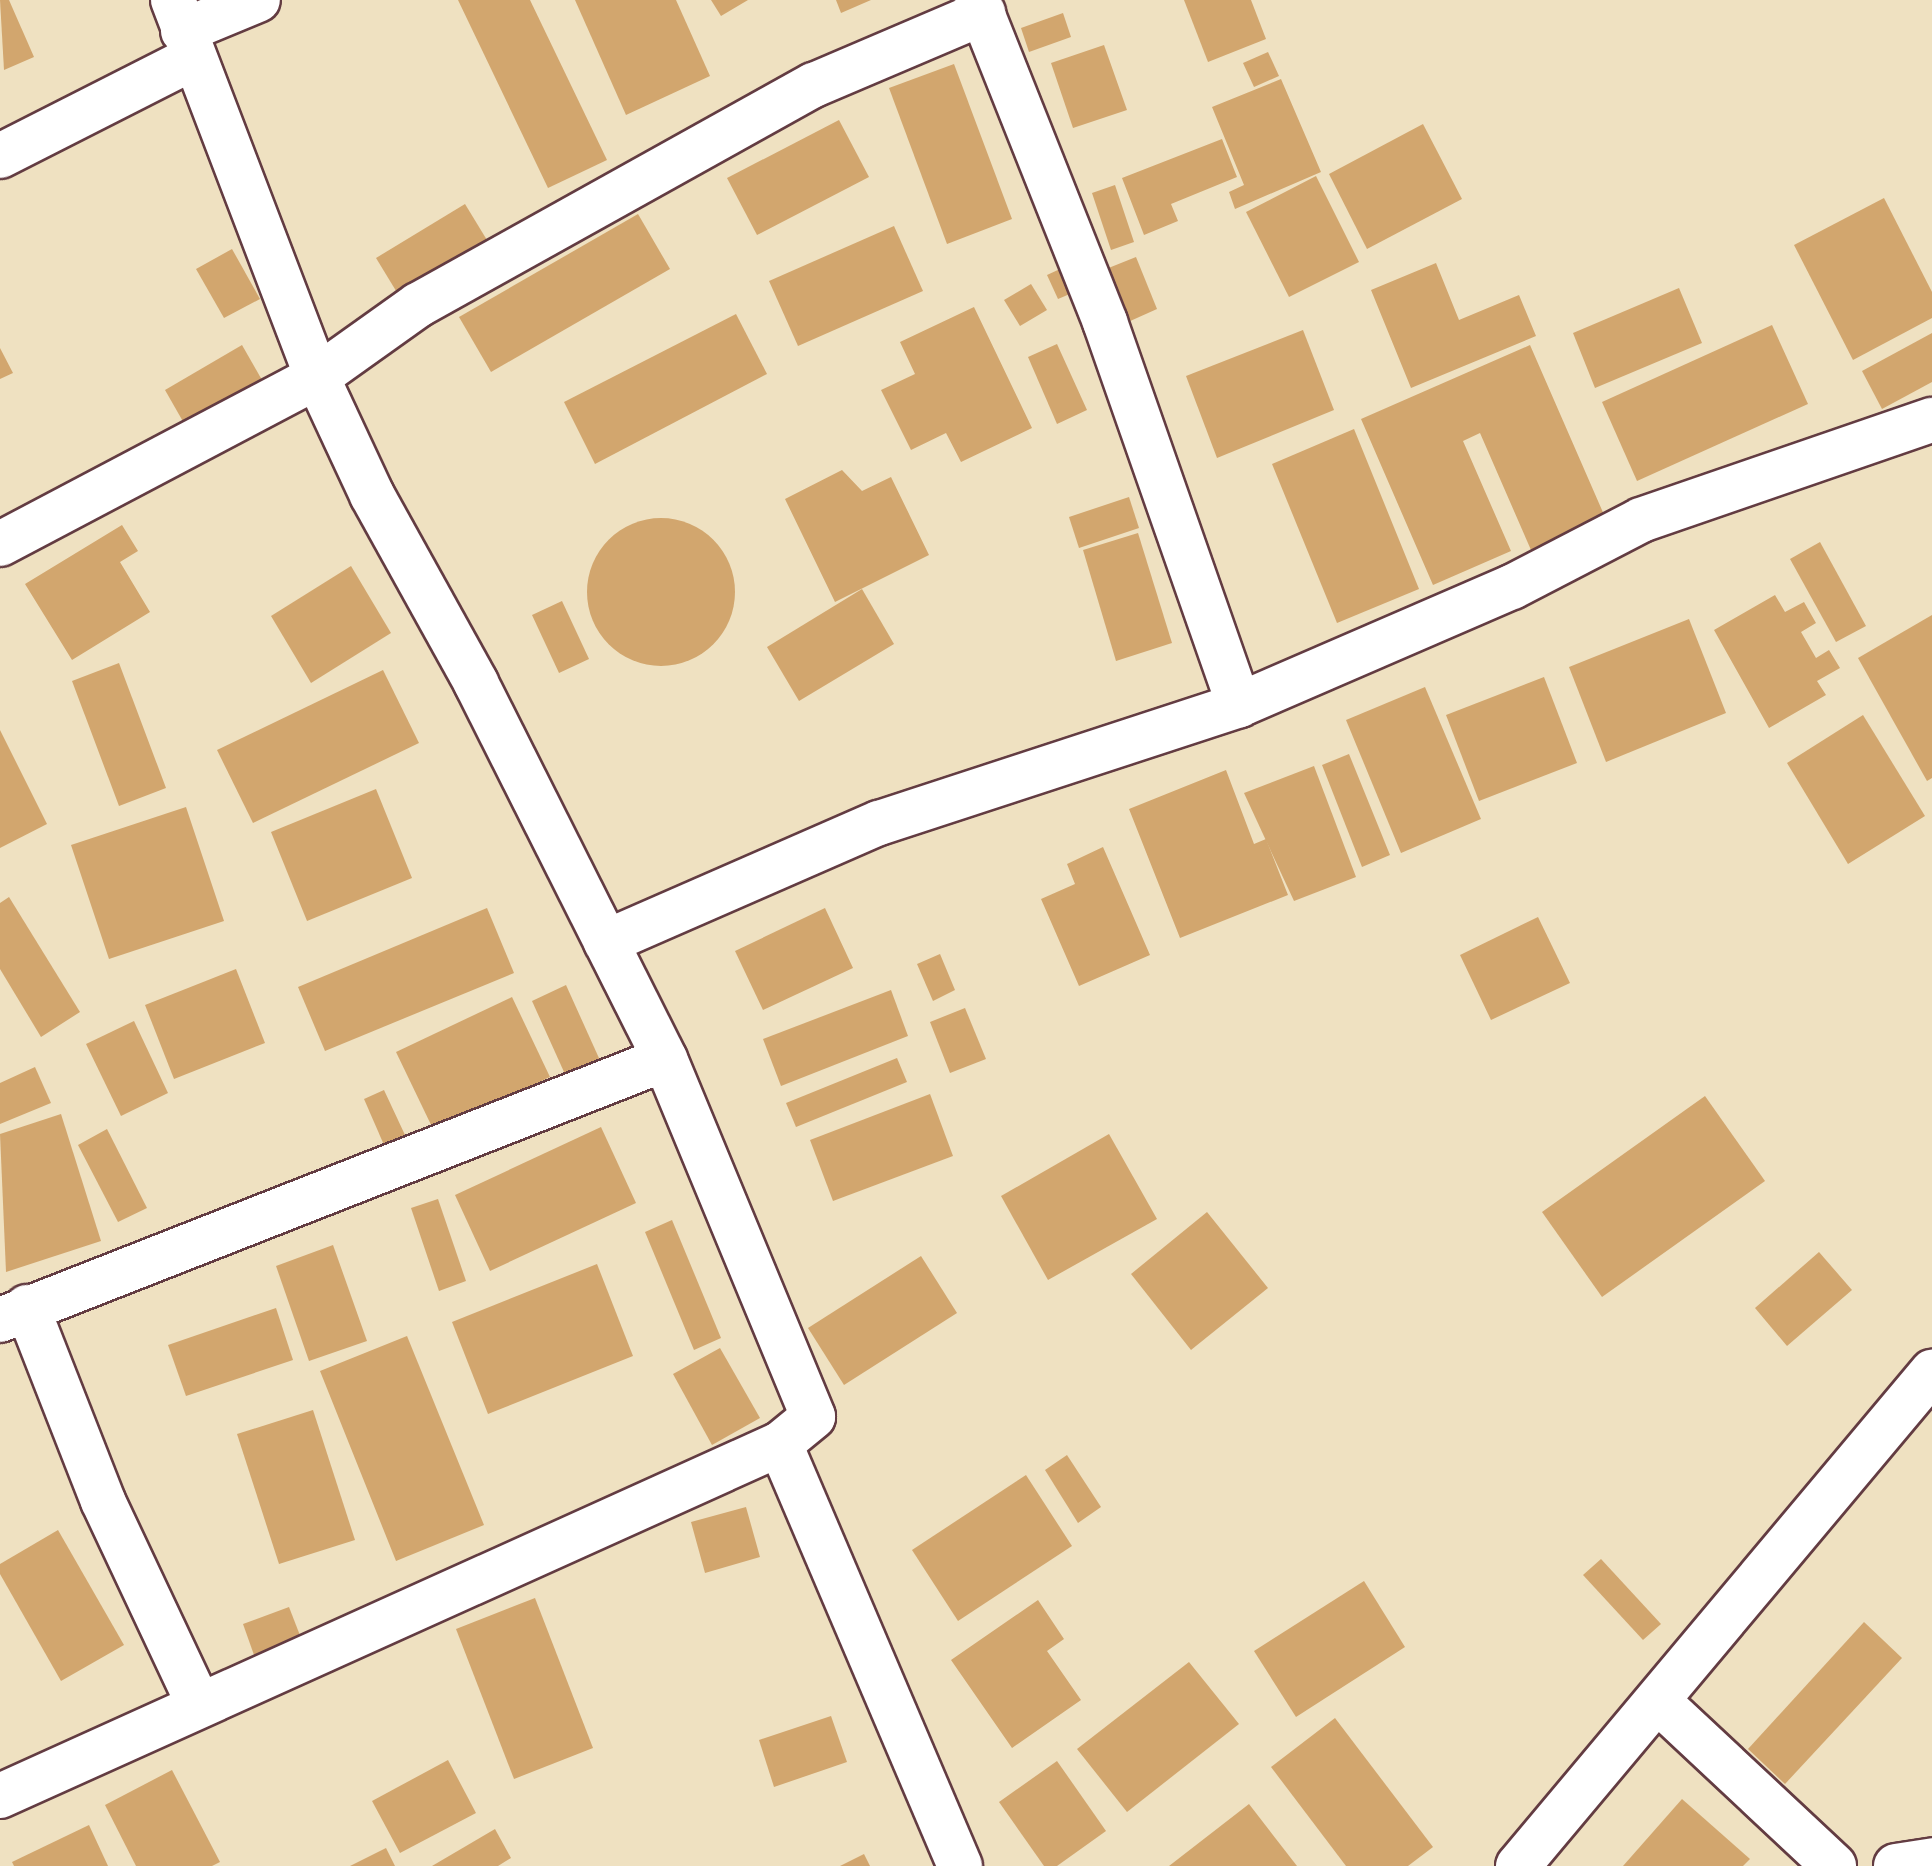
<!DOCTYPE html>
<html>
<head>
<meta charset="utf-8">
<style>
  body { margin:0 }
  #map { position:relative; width:1932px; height:1866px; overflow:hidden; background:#efe1c1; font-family:"Gochi Hand",sans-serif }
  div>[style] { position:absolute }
  .building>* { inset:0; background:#d2a66e }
  .round { border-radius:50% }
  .roads { filter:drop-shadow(2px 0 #633c42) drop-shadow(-2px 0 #633c42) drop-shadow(0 2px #633c42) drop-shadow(0 -2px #633c42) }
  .minor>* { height:44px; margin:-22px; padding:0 22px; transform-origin:22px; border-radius:22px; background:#fff }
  span { translate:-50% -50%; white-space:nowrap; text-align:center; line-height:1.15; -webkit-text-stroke:7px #fcf5e5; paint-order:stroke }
</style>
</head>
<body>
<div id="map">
  <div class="building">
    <div style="clip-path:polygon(0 0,9px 0,34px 57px,4px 70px)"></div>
    <div style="clip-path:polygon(458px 0,530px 0,607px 160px,548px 188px)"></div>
    <div style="clip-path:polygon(575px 0,676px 0,710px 76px,626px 115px)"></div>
    <div style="clip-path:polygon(711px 0,748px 0,721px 16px)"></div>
    <div style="clip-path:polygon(836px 0,871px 0,841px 13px)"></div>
    <div style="clip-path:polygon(1184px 0,1251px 0,1266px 39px,1208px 62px)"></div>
    <div style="clip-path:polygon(1063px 13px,1071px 37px,1029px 52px,1021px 28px)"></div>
    <div style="clip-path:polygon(1104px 45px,1127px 110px,1073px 128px,1051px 63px)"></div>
    <div style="clip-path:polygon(1268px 52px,1279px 76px,1254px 87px,1243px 63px)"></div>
    <div style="clip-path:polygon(954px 64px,1012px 219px,947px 244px,889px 88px)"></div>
    <div style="clip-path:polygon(1281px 79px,1321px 172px,1235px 209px,1229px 192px,1244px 185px,1212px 107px)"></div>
    <div style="clip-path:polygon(839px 120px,869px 177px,757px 235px,727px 178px)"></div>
    <div style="clip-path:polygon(1423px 124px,1462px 199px,1367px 249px,1329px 174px)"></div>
    <div style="clip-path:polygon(1222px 139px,1237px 177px,1171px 204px,1178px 221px,1144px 235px,1122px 178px)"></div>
    <div style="clip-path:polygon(1316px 176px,1359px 262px,1289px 297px,1246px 212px)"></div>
    <div style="clip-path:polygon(1115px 185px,1134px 242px,1111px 250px,1092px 193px)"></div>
    <div style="clip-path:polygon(1884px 198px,1932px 292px,1932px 318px,1853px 360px,1794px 245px)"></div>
    <div style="clip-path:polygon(465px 204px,490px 245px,401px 299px,376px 258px)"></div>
    <div style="clip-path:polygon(638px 214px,670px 269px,491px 372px,459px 317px)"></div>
    <div style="clip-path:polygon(894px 226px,923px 291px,798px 346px,769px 281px)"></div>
    <div style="clip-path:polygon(232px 249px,260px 299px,224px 318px,196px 269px)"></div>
    <div style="clip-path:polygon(1136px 257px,1157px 309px,1128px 322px,1106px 269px)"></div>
    <div style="clip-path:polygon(1073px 263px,1084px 288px,1058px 299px,1047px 275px)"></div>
    <div style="clip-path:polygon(1436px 263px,1459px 320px,1519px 295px,1536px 336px,1411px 388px,1371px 290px)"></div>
    <div style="clip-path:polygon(1031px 284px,1047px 310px,1020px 326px,1004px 300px)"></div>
    <div style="clip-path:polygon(1679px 288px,1702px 343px,1595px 388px,1573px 333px)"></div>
    <div style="clip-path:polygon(974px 307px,1032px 428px,961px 462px,946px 433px,911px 450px,881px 390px,915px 374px,900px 342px)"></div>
    <div style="clip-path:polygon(736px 314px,767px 374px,595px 464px,564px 402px)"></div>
    <div style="clip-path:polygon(1772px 325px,1808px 404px,1637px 481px,1602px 402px)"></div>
    <div style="clip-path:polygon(1303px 330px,1334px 410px,1217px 458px,1186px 376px)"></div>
    <div style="clip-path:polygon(1932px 333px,1932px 382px,1882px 409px,1862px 371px)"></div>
    <div style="clip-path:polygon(1057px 344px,1087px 410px,1057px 424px,1028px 357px)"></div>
    <div style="clip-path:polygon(242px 345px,262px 380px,185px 425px,165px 390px)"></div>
    <div style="clip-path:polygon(1530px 345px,1605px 517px,1531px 550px,1480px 433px,1463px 441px,1511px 551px,1433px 585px,1361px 419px)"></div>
    <div style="clip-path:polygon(0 348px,13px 373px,0 379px)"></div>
    <div style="clip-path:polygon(1354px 429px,1419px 589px,1337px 623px,1272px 464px)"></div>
    <div style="clip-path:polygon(842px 470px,862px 491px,891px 477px,929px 555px,835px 602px,785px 499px)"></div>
    <div style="clip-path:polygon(1129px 497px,1139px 528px,1079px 548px,1069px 517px)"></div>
    <div class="round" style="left:587px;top:518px;width:148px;height:148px"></div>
    <div style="clip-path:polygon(122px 525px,138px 551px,120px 562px,150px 612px,72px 660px,25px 584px)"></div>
    <div style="clip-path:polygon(1138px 533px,1172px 643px,1116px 661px,1083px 550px)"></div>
    <div style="clip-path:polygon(1820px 542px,1866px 626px,1836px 642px,1790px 559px)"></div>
    <div style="clip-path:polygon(351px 566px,391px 633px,311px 683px,271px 616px)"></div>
    <div style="clip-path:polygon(862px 589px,894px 644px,799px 701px,767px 647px)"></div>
    <div style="clip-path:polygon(1775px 595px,1785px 612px,1804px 602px,1816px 623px,1801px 632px,1816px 658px,1829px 650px,1840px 668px,1817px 681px,1826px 695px,1769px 728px,1714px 630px)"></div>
    <div style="clip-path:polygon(562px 601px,589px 659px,559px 673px,532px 615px)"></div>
    <div style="clip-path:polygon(1932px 615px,1932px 778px,1927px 781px,1858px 658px)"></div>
    <div style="clip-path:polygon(1689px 619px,1726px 713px,1606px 762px,1569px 667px)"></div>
    <div style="clip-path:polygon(119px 663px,166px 788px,119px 806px,72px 681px)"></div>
    <div style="clip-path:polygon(383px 670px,419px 743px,253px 823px,217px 750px)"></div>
    <div style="clip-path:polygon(1544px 677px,1577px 763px,1479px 801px,1446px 715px)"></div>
    <div style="clip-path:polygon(1425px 687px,1481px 819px,1401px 853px,1346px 720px)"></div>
    <div style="clip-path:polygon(1863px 715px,1925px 816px,1848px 864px,1787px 763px)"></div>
    <div style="clip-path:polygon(0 730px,47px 824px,0 848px)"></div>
    <div style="clip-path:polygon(1349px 754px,1390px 855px,1362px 867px,1322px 765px)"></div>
    <div style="clip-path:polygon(1314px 766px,1356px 877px,1294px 901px,1244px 793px)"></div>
    <div style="clip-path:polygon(1226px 770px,1254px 844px,1266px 839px,1288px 895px,1180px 938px,1129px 809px)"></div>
    <div style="clip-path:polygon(376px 789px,412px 878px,307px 921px,271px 832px)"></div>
    <div style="clip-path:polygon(186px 807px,224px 921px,109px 959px,71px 845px)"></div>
    <div style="clip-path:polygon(1103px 847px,1150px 955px,1079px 986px,1041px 899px,1075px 884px,1067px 864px)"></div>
    <div style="clip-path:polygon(9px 897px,80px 1012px,41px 1037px,0 969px,0 903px)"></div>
    <div style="clip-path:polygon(487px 908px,514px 973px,325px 1051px,298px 987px)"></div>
    <div style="clip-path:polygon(825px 908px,853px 968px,763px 1010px,735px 951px)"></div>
    <div style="clip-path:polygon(1538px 917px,1570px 983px,1491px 1020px,1460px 955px)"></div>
    <div style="clip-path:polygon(940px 954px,955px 990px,933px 1001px,917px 964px)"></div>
    <div style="clip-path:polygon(236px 969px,265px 1043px,174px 1079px,145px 1005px)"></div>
    <div style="clip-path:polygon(566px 985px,603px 1067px,569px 1083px,532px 1001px)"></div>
    <div style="clip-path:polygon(891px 990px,908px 1036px,781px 1086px,763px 1039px)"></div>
    <div style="clip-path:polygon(512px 997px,550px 1077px,434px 1131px,396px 1052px)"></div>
    <div style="clip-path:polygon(965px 1008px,986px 1059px,950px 1073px,930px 1022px)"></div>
    <div style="clip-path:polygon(134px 1021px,168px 1093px,121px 1116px,86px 1044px)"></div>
    <div style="clip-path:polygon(897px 1058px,907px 1082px,796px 1127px,786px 1103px)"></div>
    <div style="clip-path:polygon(35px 1067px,51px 1103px,0 1124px,0 1083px)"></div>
    <div style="clip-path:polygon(384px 1090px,405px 1135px,384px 1145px,364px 1099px)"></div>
    <div style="clip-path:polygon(930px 1094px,953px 1156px,833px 1201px,810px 1140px)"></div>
    <div style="clip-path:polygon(1705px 1096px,1765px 1181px,1602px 1297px,1542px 1212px)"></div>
    <div style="clip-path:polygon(61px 1114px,101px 1241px,6px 1272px,0 1134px)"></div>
    <div style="clip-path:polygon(601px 1127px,636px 1203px,490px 1271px,455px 1195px)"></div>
    <div style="clip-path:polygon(107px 1129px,147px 1208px,118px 1222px,78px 1145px)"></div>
    <div style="clip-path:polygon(1109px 1134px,1157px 1219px,1048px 1280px,1001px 1196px)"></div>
    <div style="clip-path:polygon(438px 1199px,466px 1281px,439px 1291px,411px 1208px)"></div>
    <div style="clip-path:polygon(1207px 1212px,1268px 1288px,1191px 1350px,1131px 1274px)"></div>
    <div style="clip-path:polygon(672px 1220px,721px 1338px,694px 1350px,645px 1232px)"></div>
    <div style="clip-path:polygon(333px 1245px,367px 1341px,309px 1361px,276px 1266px)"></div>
    <div style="clip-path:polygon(1819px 1252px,1852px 1290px,1787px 1346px,1755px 1308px)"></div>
    <div style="clip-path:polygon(921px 1256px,957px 1313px,844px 1385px,808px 1328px)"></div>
    <div style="clip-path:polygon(597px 1264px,633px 1356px,488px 1414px,452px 1322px)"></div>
    <div style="clip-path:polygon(276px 1308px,293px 1360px,186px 1396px,168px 1345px)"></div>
    <div style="clip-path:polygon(407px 1336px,484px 1525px,396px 1561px,320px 1371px)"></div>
    <div style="clip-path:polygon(720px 1348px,760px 1418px,712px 1445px,673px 1374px)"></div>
    <div style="clip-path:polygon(313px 1410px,355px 1540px,279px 1564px,237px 1434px)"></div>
    <div style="clip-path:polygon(1067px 1455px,1101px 1507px,1078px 1523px,1045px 1470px)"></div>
    <div style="clip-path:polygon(1026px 1475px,1072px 1546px,958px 1621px,912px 1550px)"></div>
    <div style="clip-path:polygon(746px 1507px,760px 1557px,705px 1573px,691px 1522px)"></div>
    <div style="clip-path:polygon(58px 1530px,124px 1645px,61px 1681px,0 1574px,0 1564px)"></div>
    <div style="clip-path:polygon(1601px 1559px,1661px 1624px,1643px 1640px,1583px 1575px)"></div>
    <div style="clip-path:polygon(1364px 1581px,1405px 1647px,1296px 1717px,1254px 1651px)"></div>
    <div style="clip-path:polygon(535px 1598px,593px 1748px,514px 1779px,456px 1629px)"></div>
    <div style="clip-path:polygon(1038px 1600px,1064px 1639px,1047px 1651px,1081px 1700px,1012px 1748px,951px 1660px)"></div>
    <div style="clip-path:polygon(289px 1607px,301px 1638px,254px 1655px,243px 1624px)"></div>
    <div style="clip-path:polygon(1864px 1622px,1902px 1658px,1785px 1784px,1748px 1749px)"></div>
    <div style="clip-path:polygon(1189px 1662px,1239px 1724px,1127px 1812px,1077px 1749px)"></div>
    <div style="clip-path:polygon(831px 1716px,847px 1762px,774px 1787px,759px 1740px)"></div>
    <div style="clip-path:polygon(1335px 1718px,1433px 1847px,1408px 1866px,1346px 1866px,1271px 1767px)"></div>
    <div style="clip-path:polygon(448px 1760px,476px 1813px,400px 1853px,372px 1801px)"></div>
    <div style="clip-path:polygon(1057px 1761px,1106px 1831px,1057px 1866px,1044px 1866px,999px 1802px)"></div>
    <div style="clip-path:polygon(172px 1770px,220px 1862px,212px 1866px,136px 1866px,105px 1805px)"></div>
    <div style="clip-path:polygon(1682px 1799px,1750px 1859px,1743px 1866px,1623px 1866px)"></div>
    <div style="clip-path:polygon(1249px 1804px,1297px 1866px,1169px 1866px)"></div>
    <div style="clip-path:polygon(89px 1825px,108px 1866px,14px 1866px,12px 1862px)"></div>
    <div style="clip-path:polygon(495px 1829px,511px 1858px,498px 1866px,432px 1866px)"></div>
    <div style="clip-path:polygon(386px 1848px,395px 1866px,350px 1866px)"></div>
    <div style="clip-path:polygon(864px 1854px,870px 1866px,840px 1866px)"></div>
  </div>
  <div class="roads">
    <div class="minor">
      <div style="left:173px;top:0;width:404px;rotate:69.1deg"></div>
      <div style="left:317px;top:377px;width:130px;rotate:65deg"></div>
      <div style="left:372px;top:495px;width:215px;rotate:61deg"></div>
      <div style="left:476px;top:683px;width:421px;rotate:63.3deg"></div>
      <div style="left:665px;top:1059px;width:387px;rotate:67.5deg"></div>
      <div style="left:813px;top:1417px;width:43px;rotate:140.7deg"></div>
      <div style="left:780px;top:1444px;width:459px;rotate:66.9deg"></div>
      <div style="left:977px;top:0;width:347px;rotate:68.3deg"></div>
      <div style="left:1105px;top:322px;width:406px;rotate:70.7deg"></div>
      <div style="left:183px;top:31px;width:81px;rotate:-22.5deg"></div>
      <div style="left:0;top:156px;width:214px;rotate:-26.9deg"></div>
      <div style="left:0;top:544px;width:358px;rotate:-27.8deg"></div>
      <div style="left:317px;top:377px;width:124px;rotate:-35.5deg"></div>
      <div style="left:418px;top:305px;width:453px;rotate:-29.1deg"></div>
      <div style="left:814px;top:85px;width:184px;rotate:-23.1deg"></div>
      <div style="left:606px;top:942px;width:298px;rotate:-23.6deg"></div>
      <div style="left:879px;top:823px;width:379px;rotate:-18.1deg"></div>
      <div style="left:1239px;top:705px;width:297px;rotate:-23.4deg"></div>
      <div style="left:1512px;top:587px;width:145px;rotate:-27.4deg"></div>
      <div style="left:1641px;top:520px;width:308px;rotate:-19deg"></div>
      <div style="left:27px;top:1307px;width:208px;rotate:68.6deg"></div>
      <div style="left:103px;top:1501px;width:223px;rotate:64.8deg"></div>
      <div style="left:0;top:1320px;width:714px;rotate:-21.43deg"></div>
      <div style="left:1661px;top:1704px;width:237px;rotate:43.1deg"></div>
      <div style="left:0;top:1796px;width:856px;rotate:-24.29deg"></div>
      <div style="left:1518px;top:1866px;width:645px;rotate:-50.04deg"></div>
      <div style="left:1896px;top:1866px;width:36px;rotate:-9deg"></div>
    </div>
  </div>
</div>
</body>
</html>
